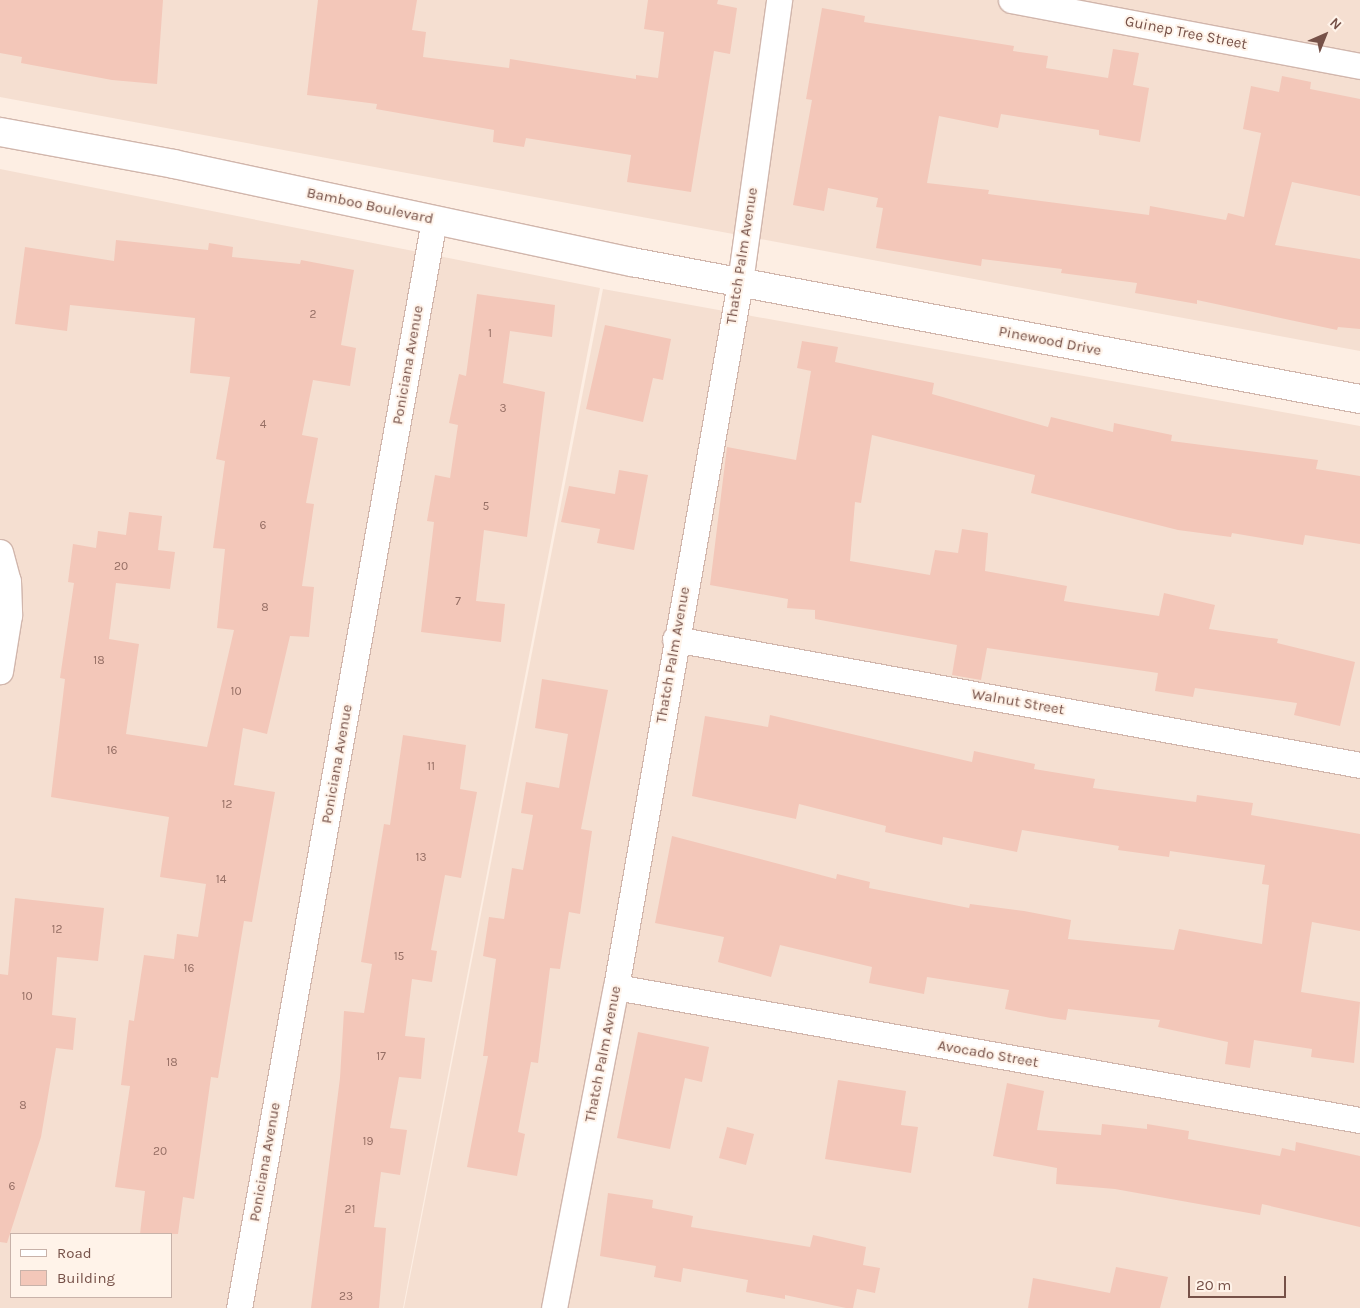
<!DOCTYPE html>
<html>
<head>
<meta charset="utf-8">
<style>
  body { margin:0 }
  #map { position:relative; width:1360px; height:1308px; overflow:hidden; background:#fdeee3; font-family:Karla,sans-serif }
  div>[style] { position:absolute }
  .residential>* { inset:0; background:#f5dfd1 }
  .building>* { inset:0; background:#f3c7b9 }
  .roads { filter:drop-shadow(1px 0 #d1b6ac) drop-shadow(-1px 0 #d1b6ac) drop-shadow(0 1px #d1b6ac) drop-shadow(0 -1px #d1b6ac) }
  .street>* { height:25px; margin:-12.5px; padding:0 12.5px; transform-origin:12.5px; border-radius:12.5px; background:#fff }
  .secondary>* { height:28px; margin:-14px; padding:0 14px; transform-origin:14px; border-radius:14px; background:#fff }
  span { translate:-50% -50%; white-space:nowrap; text-align:center; line-height:1.15; -webkit-text-stroke:4px #fff3e9; paint-order:stroke }
  .number-label { font-size:12px; color:#956e64 }
  .number-label span { -webkit-text-stroke-width:0 }
  .street-label { font-size:15px; color:#765148 }
  .legend { position:absolute; left:10px; top:1233px; width:162px; height:65px; box-sizing:border-box; background:#fff3e9; border:1px solid #c8b2a9; margin:0; padding:6px 9px; list-style:none; font-size:15px; color:#765148 }
  .legend li { display:flex; align-items:center; gap:10px; height:25px }
  .legend b { width:25px; border:1px solid #c8b2a9 }
  .north { position:absolute; left:1300px; top:10px; width:50px; height:50px; -webkit-text-stroke:4px #fff3e9; paint-order:stroke; rotate:44deg; font-size:14px; font-weight:700; line-height:20px; text-align:center; color:#765148 }
  .north::after { content:''; display:block; margin:auto; width:18px; height:22px; background:#765148; clip-path:polygon(50% 0,100% 100%,50% 72%,0 100%) }
  .scale { position:absolute; left:1188px; top:1276px; width:98px; height:22px; box-sizing:border-box; border:2px solid #765148; border-top:0; padding-left:6px; font-size:15px; line-height:18px; white-space:nowrap; color:#765148; -webkit-text-stroke:4px #fff3e9; paint-order:stroke }
</style>
</head>
<body>
<div id="map">
  <div class="residential">
    <div style="clip-path:polygon(0 0,1360px 0,1360px 351px,0 97px)"></div>
    <div style="clip-path:polygon(evenodd,0 169px,600px 288px,403px 1308px,0 1308px,0 169px,11px 1234px,171px 1234px,171px 1297px,11px 1297px,11px 1234px)"></div>
    <div style="clip-path:polygon(603px 289px,1360px 426px,1360px 1308px,404px 1308px)"></div>
  </div>
  <div class="building">
    <div style="clip-path:polygon(0 0,163px 0,157px 84px,112px 80px,21px 63px,22px 57px,0 53px)"></div>
    <div style="clip-path:polygon(318px 0,417px 0,412px 30px,426px 32px,423px 57px,509px 68px,510px 59px,636px 79px,636px 75px,658px 78px,664px 32px,644px 29px,648px 0,718px 0,717px 4px,737px 8px,730px 54px,714px 51px,691px 192px,627px 182px,631px 155px,526px 138px,524px 147px,493px 142px,494px 130px,376px 109px,377px 104px,307px 95px)"></div>
    <div style="clip-path:polygon(822px 8px,865px 16px,864px 22px,1014px 46px,1013px 51px,1048px 56px,1046px 68px,1108px 78px,1113px 49px,1139px 53px,1133px 85px,1149px 88px,1140px 142px,1099px 135px,1099px 130px,1001px 114px,998px 128px,939px 116px,927px 183px,989px 190px,988px 194px,1149px 215px,1150px 206px,1226px 220px,1228px 213px,1244px 217px,1261px 133px,1243px 129px,1251px 86px,1279px 92px,1282px 76px,1311px 82px,1310px 89px,1360px 99px,1360px 196px,1292px 182px,1275px 245px,1360px 259px,1360px 329px,1338px 327px,1337px 330px,1197px 300px,1197px 304px,1135px 293px,1137px 283px,1061px 273px,1062px 269px,982px 259px,981px 266px,876px 248px,883px 208px,876px 207px,878px 198px,828px 188px,824px 211px,793px 205px,812px 100px,806px 99px)"></div>
    <div style="clip-path:polygon(116px 240px,208px 250px,209px 243px,233px 247px,232px 257px,300px 264px,301px 260px,354px 270px,341px 345px,356px 348px,350px 386px,313px 380px,302px 435px,318px 438px,306px 503px,314px 504px,302px 586px,314px 587px,309px 637px,290px 636px,267px 734px,243px 728px,234px 785px,275px 792px,252px 922px,244px 921px,218px 1078px,211px 1077px,194px 1199px,183px 1197px,178px 1234px,140px 1234px,145px 1191px,115px 1187px,130px 1086px,121px 1085px,129px 1020px,134px 1021px,144px 955px,174px 959px,177px 934px,198px 937px,206px 884px,160px 877px,169px 817px,51px 797px,65px 679px,60px 678px,74px 583px,68px 582px,73px 544px,96px 548px,98px 531px,126px 535px,129px 512px,162px 516px,158px 550px,175px 552px,170px 589px,116px 583px,109px 639px,139px 644px,126px 734px,207px 747px,234px 630px,217px 628px,225px 549px,213px 548px,225px 461px,216px 459px,230px 377px,190px 373px,195px 318px,70px 305px,67px 331px,15px 324px,25px 247px,114px 261px)"></div>
    <div style="clip-path:polygon(477px 294px,555px 305px,552px 337px,510px 331px,503px 383px,545px 392px,527px 537px,484px 530px,476px 601px,505px 604px,501px 642px,421px 632px,434px 522px,427px 521px,435px 475px,450px 478px,458px 425px,449px 423px,459px 374px,466px 376px)"></div>
    <div style="clip-path:polygon(605px 325px,671px 339px,663px 380px,653px 378px,643px 422px,586px 409px)"></div>
    <div style="clip-path:polygon(802px 341px,838px 347px,835px 362px,934px 383px,932px 394px,1048px 427px,1051px 417px,1113px 432px,1114px 423px,1172px 435px,1171px 441px,1318px 460px,1316px 469px,1360px 476px,1360px 544px,1305px 535px,1303px 545px,1232px 533px,1231px 537px,1178px 530px,1031px 493px,1035px 475px,872px 435px,861px 503px,855px 502px,850px 561px,930px 575px,935px 550px,958px 553px,962px 529px,988px 533px,985px 571px,1067px 586px,1064px 601px,1159px 616px,1164px 593px,1215px 605px,1209px 629px,1278px 639px,1277px 643px,1355px 662px,1340px 726px,1294px 715px,1297px 703px,1195px 688px,1193px 697px,1155px 691px,1158px 673px,987px 648px,981px 680px,952px 675px,957px 645px,815px 619px,815px 610px,787px 608px,788px 599px,710px 585px,727px 447px,796px 460px,811px 371px,797px 368px)"></div>
    <div style="clip-path:polygon(619px 470px,648px 475px,634px 550px,597px 543px,600px 529px,561px 522px,569px 486px,615px 494px)"></div>
    <div style="clip-path:polygon(542px 679px,608px 690px,581px 829px,592px 831px,580px 914px,569px 912px,560px 969px,550px 968px,538px 1063px,531px 1062px,518px 1132px,525px 1134px,517px 1176px,467px 1167px,488px 1056px,483px 1056px,496px 959px,483px 956px,489px 917px,504px 919px,512px 868px,523px 870px,533px 815px,521px 813px,526px 782px,559px 788px,568px 734px,535px 728px)"></div>
    <div style="clip-path:polygon(770px 715px,972px 762px,974px 751px,1035px 764px,1034px 769px,1095px 779px,1093px 788px,1196px 802px,1197px 795px,1253px 803px,1251px 815px,1360px 834px,1360px 931px,1312px 922px,1301px 992px,1360px 1002px,1354px 1063px,1311px 1057px,1312px 1049px,1254px 1040px,1250px 1068px,1225px 1064px,1228px 1042px,1158px 1027px,1160px 1020px,1068px 1009px,1066px 1020px,1051px 1018px,1005px 1009px,1009px 990px,927px 977px,924px 994px,869px 983px,872px 967px,780px 945px,771px 977px,718px 962px,724px 937px,655px 923px,672px 836px,836px 879px,837px 874px,870px 882px,869px 888px,969px 908px,970px 904px,1024px 911px,1071px 920px,1068px 939px,1174px 950px,1179px 929px,1262px 944px,1269px 885px,1262px 884px,1265px 865px,1170px 851px,1169px 857px,1118px 850px,1119px 846px,1022px 830px,1017px 852px,943px 837px,942px 845px,885px 832px,886px 826px,799px 804px,796px 819px,692px 796px,705px 716px,768px 727px)"></div>
    <div style="clip-path:polygon(403px 735px,466px 745px,460px 789px,477px 792px,461px 878px,445px 875px,431px 950px,437px 951px,432px 982px,412px 979px,405px 1036px,425px 1038px,421px 1079px,399px 1077px,390px 1128px,407px 1130px,400px 1175px,381px 1172px,374px 1227px,386px 1228px,379px 1308px,311px 1308px,340px 1078px,344px 1011px,364px 1013px,372px 964px,361px 962px,384px 824px,390px 825px)"></div>
    <div style="clip-path:polygon(15px 898px,104px 908px,98px 961px,57px 957px,52px 1015px,76px 1018px,73px 1050px,56px 1048px,41px 1137px,7px 1243px,0 1242px,0 974px,8px 975px)"></div>
    <div style="clip-path:polygon(638px 1032px,709px 1047px,702px 1082px,685px 1078px,670px 1149px,617px 1138px)"></div>
    <div style="clip-path:polygon(838px 1080px,906px 1091px,901px 1125px,918px 1127px,911px 1173px,825px 1159px)"></div>
    <div style="clip-path:polygon(1007px 1083px,1044px 1091px,1037px 1130px,1101px 1135px,1102px 1124px,1147px 1129px,1147px 1124px,1189px 1131px,1188px 1139px,1280px 1156px,1282px 1148px,1295px 1151px,1296px 1142px,1360px 1156px,1360px 1227px,1262px 1204px,1260px 1215px,1115px 1189px,1056px 1184px,1057px 1168px,993px 1156px)"></div>
    <div style="clip-path:polygon(727px 1127px,754px 1134px,746px 1165px,719px 1158px)"></div>
    <div style="clip-path:polygon(608px 1193px,653px 1200px,652px 1208px,693px 1216px,691px 1227px,810px 1247px,813px 1235px,866px 1247px,863px 1265px,880px 1268px,875px 1293px,857px 1289px,853px 1308px,846px 1308px,785px 1295px,785px 1299px,746px 1292px,748px 1280px,683px 1268px,681px 1282px,654px 1277px,656px 1266px,600px 1256px)"></div>
    <div style="clip-path:polygon(1116px 1267px,1168px 1277px,1160px 1308px,1028px 1308px,1033px 1278px,1110px 1293px)"></div>
  </div>
  <div class="roads">
    <div class="street">
      <div style="left:1011px;top:0;width:355px;rotate:10.7deg"></div>
      <div style="left:0;top:552px;width:30px;rotate:75deg"></div>
      <div style="left:8px;top:581px;width:34px;rotate:88deg"></div>
      <div style="left:9px;top:615px;width:57px;rotate:99.1deg"></div>
      <div style="left:675px;top:639px;width:696px;rotate:10.42deg"></div>
      <div style="left:616px;top:987px;width:756px;rotate:10.14deg"></div>
      <div style="left:239px;top:1308px;width:1105px;rotate:-79.84deg"></div>
      <div style="left:554px;top:1308px;width:327px;rotate:-79.1deg"></div>
      <div style="left:616px;top:987px;width:716px;rotate:-80.02deg"></div>
      <div style="left:740px;top:282px;width:285px;rotate:-82.1deg"></div>
    </div>
    <div class="secondary">
      <div style="left:0;top:132px;width:177px;rotate:10.4deg"></div>
      <div style="left:174px;top:164px;width:468px;rotate:12.1deg"></div>
      <div style="left:632px;top:262px;width:741px;rotate:10.66deg"></div>
    </div>
  </div>
  <div class="number-label">
    <span style="left:313px;top:315px">2</span>
    <span style="left:490px;top:334px">1</span>
    <span style="left:503px;top:409px">3</span>
    <span style="left:263px;top:425px">4</span>
    <span style="left:486px;top:507px">5</span>
    <span style="left:263px;top:526px">6</span>
    <span style="left:121px;top:567px">20</span>
    <span style="left:458px;top:602px">7</span>
    <span style="left:265px;top:608px">8</span>
    <span style="left:99px;top:661px">18</span>
    <span style="left:236px;top:692px">10</span>
    <span style="left:112px;top:751px">16</span>
    <span style="left:431px;top:767px">11</span>
    <span style="left:227px;top:805px">12</span>
    <span style="left:421px;top:858px">13</span>
    <span style="left:221px;top:880px">14</span>
    <span style="left:57px;top:930px">12</span>
    <span style="left:399px;top:957px">15</span>
    <span style="left:189px;top:969px">16</span>
    <span style="left:27px;top:997px">10</span>
    <span style="left:381px;top:1057px">17</span>
    <span style="left:172px;top:1063px">18</span>
    <span style="left:23px;top:1106px">8</span>
    <span style="left:368px;top:1142px">19</span>
    <span style="left:160px;top:1152px">20</span>
    <span style="left:12px;top:1187px">6</span>
    <span style="left:350px;top:1210px">21</span>
    <span style="left:346px;top:1297px">23</span>
  </div>
  <div class="street-label">
    <span style="left:1186px;top:33px;rotate:11deg">Guinep Tree Street</span>
    <span style="left:370px;top:206px;rotate:12deg">Bamboo Boulevard</span>
    <span style="left:742px;top:256px;rotate:-81deg">Thatch Palm Avenue</span>
    <span style="left:1050px;top:341px;rotate:11deg">Pinewood Drive</span>
    <span style="left:408px;top:365px;rotate:-80deg">Poniciana Avenue</span>
    <span style="left:673px;top:655px;rotate:-80deg">Thatch Palm Avenue</span>
    <span style="left:1018px;top:702px;rotate:10deg">Walnut Street</span>
    <span style="left:337px;top:764px;rotate:-80deg">Poniciana Avenue</span>
    <span style="left:603px;top:1054px;rotate:-79deg">Thatch Palm Avenue</span>
    <span style="left:988px;top:1054px;rotate:10deg">Avocado Street</span>
    <span style="left:265px;top:1162px;rotate:-80deg">Poniciana Avenue</span>
  </div>
  <ul class="legend">
  <li><b style="height:6px;background:#fff"></b>Road</li>
  <li><b style="height:14px;background:#f3c7b9"></b>Building</li>
  </ul>
  <div class="north">N</div>
  <div class="scale">20 m</div>
</div>
</body>
</html>
